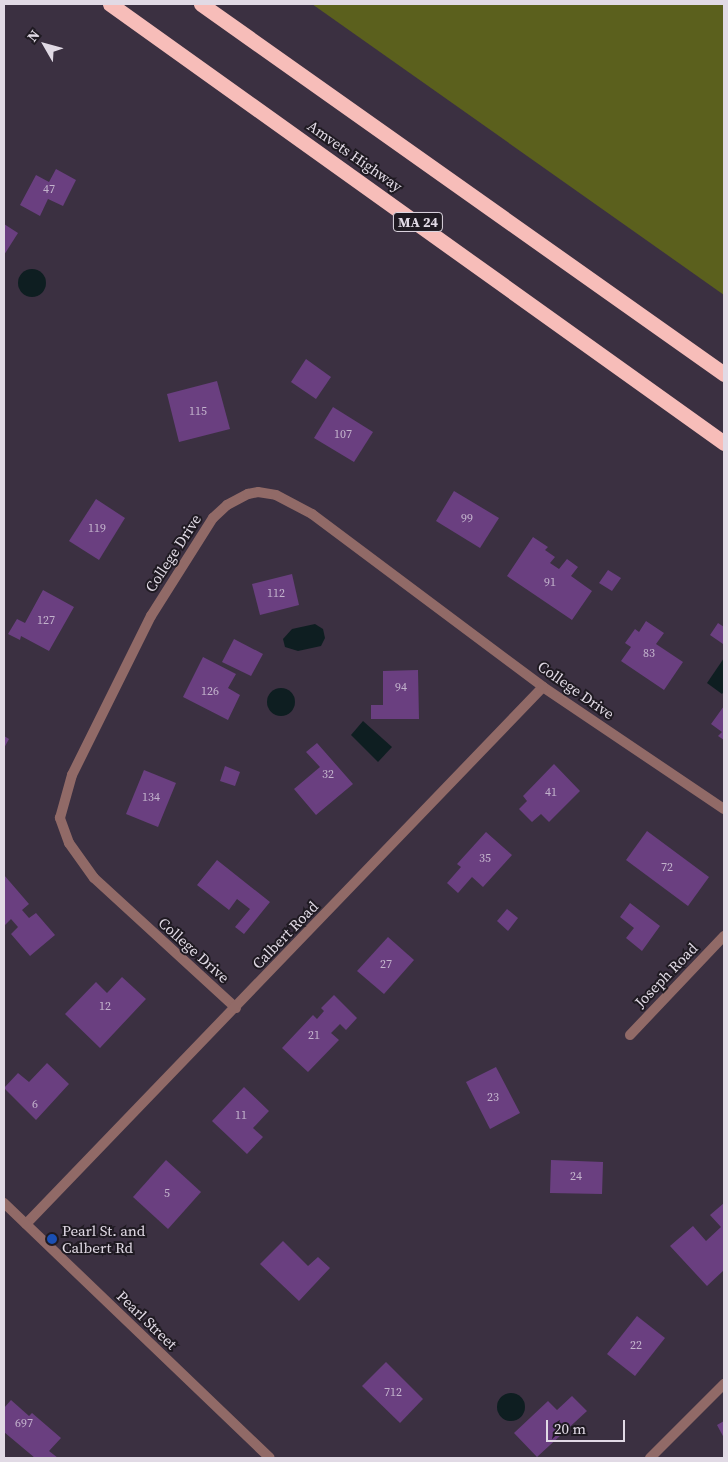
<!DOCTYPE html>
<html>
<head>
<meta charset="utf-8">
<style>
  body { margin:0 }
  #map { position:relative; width:728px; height:1462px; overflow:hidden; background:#3b3041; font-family:"Source Serif 4",serif }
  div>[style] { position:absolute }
  .forest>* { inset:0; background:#5b601d }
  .water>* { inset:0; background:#0e1e21 }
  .round { border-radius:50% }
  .building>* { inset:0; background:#6a3f80 }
  .minor>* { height:10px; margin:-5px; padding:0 5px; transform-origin:5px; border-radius:5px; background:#916a67 }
  .tertiary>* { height:10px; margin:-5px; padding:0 5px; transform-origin:5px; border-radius:5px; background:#916a67 }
  .motorway>* { height:15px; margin:-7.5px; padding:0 7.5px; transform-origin:7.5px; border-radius:7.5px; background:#f7bdb9 }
  .dots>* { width:14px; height:14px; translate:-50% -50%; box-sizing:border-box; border:2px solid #1f1a22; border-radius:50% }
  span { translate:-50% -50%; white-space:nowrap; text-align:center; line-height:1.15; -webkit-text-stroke:4px #1f1a22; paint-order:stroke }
  .number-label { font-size:12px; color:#c3b3cc }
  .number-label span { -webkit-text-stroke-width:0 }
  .shield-label span { padding:1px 4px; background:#1f1a22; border:1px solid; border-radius:4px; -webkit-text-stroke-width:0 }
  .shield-label { font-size:14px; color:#e1dae5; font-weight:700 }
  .street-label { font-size:15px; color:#e1dae5 }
  .poi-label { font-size:15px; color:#e1dae5 }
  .left { translate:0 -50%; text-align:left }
  .frame { position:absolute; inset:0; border:5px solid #e1dae5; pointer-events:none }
  .north { position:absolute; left:20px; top:20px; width:50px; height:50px; -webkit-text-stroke:4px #1f1a22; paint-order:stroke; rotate:308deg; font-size:14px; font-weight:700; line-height:20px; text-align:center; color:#e1dae5 }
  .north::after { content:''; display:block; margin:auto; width:18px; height:22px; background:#e1dae5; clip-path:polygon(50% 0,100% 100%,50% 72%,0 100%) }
  .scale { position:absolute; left:546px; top:1420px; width:79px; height:22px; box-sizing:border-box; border:2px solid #e1dae5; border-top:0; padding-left:6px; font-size:15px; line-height:18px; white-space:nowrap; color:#e1dae5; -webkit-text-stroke:4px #1f1a22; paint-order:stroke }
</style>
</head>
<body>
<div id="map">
  <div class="forest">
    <div style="clip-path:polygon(312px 4px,724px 4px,724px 295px)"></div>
  </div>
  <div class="water">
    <div class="round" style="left:18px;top:269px;width:28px;height:28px"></div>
    <div style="clip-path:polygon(315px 624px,323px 629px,325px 638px,321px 646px,298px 651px,285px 647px,283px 639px,292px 629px)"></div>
    <div style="clip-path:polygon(724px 658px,724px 691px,722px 694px,707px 683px)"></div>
    <div class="round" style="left:267px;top:688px;width:28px;height:28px"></div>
    <div style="clip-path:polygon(363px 721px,392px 747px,378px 762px,351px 735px)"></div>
    <div class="round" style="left:497px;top:1393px;width:28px;height:28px"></div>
  </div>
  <div class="building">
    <div style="clip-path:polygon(56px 169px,76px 180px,63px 206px,48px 199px,40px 216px,20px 205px,36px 175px,49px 182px)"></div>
    <div style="clip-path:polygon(4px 224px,18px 233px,4px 255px)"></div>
    <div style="clip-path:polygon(306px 359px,331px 377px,316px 399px,291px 382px)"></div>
    <div style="clip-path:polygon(217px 381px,230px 429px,179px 442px,167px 394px)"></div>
    <div style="clip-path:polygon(333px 407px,373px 432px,354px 462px,314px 438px)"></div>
    <div style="clip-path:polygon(454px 491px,499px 518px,480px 548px,436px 521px)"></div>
    <div style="clip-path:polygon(96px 499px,125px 518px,99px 560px,69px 541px)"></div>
    <div style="clip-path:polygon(533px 537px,548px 547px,545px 550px,555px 557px,550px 563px,559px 569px,567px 559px,578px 567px,571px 576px,592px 591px,572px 620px,507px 576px)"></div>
    <div style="clip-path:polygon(608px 570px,621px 578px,612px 591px,599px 583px)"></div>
    <div style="clip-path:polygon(292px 574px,299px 605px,260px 615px,252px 584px)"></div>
    <div style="clip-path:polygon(43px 590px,74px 607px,49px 651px,21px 636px,20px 640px,8px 634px,17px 619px,25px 623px)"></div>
    <div style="clip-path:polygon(646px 621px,664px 633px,656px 644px,683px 662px,664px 690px,621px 661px,631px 647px,625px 643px,635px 629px,639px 632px)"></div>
    <div style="clip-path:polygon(718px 623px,724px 627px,723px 644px,710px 635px)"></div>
    <div style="clip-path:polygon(234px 639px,263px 654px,251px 676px,222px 662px)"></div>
    <div style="clip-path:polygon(203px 657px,236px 674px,228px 688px,240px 695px,228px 720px,183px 697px)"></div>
    <div style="clip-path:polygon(418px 670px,419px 719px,371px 719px,371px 705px,383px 705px,383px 671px)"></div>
    <div style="clip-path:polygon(724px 706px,724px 740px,718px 736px,722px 732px,711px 724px)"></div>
    <div style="clip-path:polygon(4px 736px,9px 739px,4px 748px)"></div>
    <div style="clip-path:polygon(317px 743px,353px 784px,316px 815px,294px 789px,320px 767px,306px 752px)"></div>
    <div style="clip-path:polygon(554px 764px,580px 791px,549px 822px,541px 814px,532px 822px,519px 809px,527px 801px,523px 796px)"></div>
    <div style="clip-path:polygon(225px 766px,240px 772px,235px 786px,220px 781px)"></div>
    <div style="clip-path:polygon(144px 770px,176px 783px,158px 827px,126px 814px)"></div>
    <div style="clip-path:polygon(647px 831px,709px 877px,688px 906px,626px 860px)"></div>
    <div style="clip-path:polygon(486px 832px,512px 855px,483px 887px,472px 877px,458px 893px,447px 883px,461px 867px,457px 864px)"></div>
    <div style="clip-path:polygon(217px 860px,270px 902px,244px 934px,235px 927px,250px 909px,237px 899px,229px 910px,197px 885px)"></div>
    <div style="clip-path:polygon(4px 875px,29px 904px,22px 910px,29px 918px,36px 913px,55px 935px,30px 956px,11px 934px,18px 927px,11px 919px,4px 926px)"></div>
    <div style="clip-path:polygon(630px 903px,660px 926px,642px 951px,626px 938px,634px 928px,620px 917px)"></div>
    <div style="clip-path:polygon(507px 909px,518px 918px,508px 931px,497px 921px)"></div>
    <div style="clip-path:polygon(388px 937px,414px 960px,384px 994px,357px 971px)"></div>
    <div style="clip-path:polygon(122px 977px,146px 999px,100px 1048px,65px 1014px,96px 982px,107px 993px)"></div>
    <div style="clip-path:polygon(334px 995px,357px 1018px,346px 1030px,340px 1024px,331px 1033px,339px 1040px,308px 1072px,282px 1048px,313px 1015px,317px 1019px,324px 1011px,321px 1008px)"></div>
    <div style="clip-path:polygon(47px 1063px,69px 1084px,36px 1120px,4px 1088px,18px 1073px,29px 1082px)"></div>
    <div style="clip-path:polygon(496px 1067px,520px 1113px,490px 1129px,466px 1082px)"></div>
    <div style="clip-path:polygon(244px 1087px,269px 1111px,253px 1128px,263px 1137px,247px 1154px,212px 1121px)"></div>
    <div style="clip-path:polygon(166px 1160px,201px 1192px,168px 1229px,133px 1197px)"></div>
    <div style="clip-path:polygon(551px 1160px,603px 1162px,602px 1194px,550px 1193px)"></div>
    <div style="clip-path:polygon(724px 1203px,724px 1270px,707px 1286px,670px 1246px,693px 1226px,706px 1241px,721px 1227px,710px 1215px)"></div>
    <div style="clip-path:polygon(283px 1241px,308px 1266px,318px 1257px,330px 1268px,299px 1301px,260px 1264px)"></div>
    <div style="clip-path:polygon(637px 1316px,665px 1338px,635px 1376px,607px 1354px)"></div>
    <div style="clip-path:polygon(386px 1362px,423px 1399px,400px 1423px,362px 1386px)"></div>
    <div style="clip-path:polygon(572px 1396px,587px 1411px,537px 1457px,514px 1433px,548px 1401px,557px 1410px)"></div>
    <div style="clip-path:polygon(11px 1400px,29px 1416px,32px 1413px,61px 1438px,49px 1451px,58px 1458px,35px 1458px,4px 1432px,4px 1408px)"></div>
    <div style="clip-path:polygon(724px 1421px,724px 1438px,717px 1425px)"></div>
  </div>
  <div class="minor">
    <div style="left:236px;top:1008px;width:193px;rotate:-137.5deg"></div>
    <div style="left:94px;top:878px;width:43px;rotate:-125.5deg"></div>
    <div style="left:69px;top:843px;width:27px;rotate:-110deg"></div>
    <div style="left:60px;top:818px;width:45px;rotate:-74.4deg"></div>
    <div style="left:72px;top:775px;width:178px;rotate:-63.6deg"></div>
    <div style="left:151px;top:616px;width:116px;rotate:-57.7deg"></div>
    <div style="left:213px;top:518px;width:19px;rotate:-43deg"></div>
    <div style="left:227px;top:505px;width:24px;rotate:-28deg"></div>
    <div style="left:248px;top:494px;width:10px;rotate:-11deg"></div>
    <div style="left:258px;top:492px;width:18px;rotate:9deg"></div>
    <div style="left:276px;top:495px;width:41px;rotate:27.8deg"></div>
    <div style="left:312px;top:514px;width:289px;rotate:36.8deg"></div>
    <div style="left:543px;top:687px;width:218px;rotate:34deg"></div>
    <div style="left:630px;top:1035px;width:137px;rotate:-46.5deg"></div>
    <div style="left:26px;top:1224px;width:745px;rotate:-46.09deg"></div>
    <div style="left:650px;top:1458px;width:105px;rotate:-45deg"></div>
  </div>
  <div class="tertiary">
    <div style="left:4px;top:1203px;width:368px;rotate:43.8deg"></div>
  </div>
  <div class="motorway">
    <div style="left:110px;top:4px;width:755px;rotate:35.56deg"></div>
    <div style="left:201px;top:4px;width:641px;rotate:35.28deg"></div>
  </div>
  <div class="dots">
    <div style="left:52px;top:1239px;background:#1a4fb4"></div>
  </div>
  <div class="number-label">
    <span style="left:49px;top:190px">47</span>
    <span style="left:198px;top:412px">115</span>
    <span style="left:343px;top:435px">107</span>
    <span style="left:467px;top:519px">99</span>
    <span style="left:97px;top:529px">119</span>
    <span style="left:550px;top:583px">91</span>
    <span style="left:276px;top:594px">112</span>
    <span style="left:46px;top:621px">127</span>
    <span style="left:649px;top:654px">83</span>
    <span style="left:401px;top:688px">94</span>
    <span style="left:210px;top:692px">126</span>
    <span style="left:328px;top:775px">32</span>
    <span style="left:551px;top:793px">41</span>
    <span style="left:151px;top:798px">134</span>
    <span style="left:485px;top:859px">35</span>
    <span style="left:667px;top:868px">72</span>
    <span style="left:386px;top:965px">27</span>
    <span style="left:105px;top:1007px">12</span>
    <span style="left:314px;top:1036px">21</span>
    <span style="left:493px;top:1098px">23</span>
    <span style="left:35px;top:1105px">6</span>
    <span style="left:241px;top:1116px">11</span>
    <span style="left:576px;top:1177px">24</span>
    <span style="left:167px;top:1194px">5</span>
    <span style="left:636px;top:1346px">22</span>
    <span style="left:393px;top:1393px">712</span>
    <span style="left:24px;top:1424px">697</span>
  </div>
  <div class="shield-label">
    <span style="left:418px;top:222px">MA 24</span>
  </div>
  <div class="street-label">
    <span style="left:355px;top:156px;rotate:35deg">Amvets Highway</span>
    <span style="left:173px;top:553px;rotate:-57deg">College Drive</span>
    <span style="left:576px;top:690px;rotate:35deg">College Drive</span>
    <span style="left:285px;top:935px;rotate:-46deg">Calbert Road</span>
    <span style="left:194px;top:950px;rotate:42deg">College Drive</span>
    <span style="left:666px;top:975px;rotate:-46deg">Joseph Road</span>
    <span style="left:147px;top:1320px;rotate:44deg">Pearl Street</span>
  </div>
  <div class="poi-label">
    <span class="left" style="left:62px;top:1239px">Pearl St. and<br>Calbert Rd</span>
  </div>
  <div class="frame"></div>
  <div class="north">N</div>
  <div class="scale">20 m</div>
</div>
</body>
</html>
